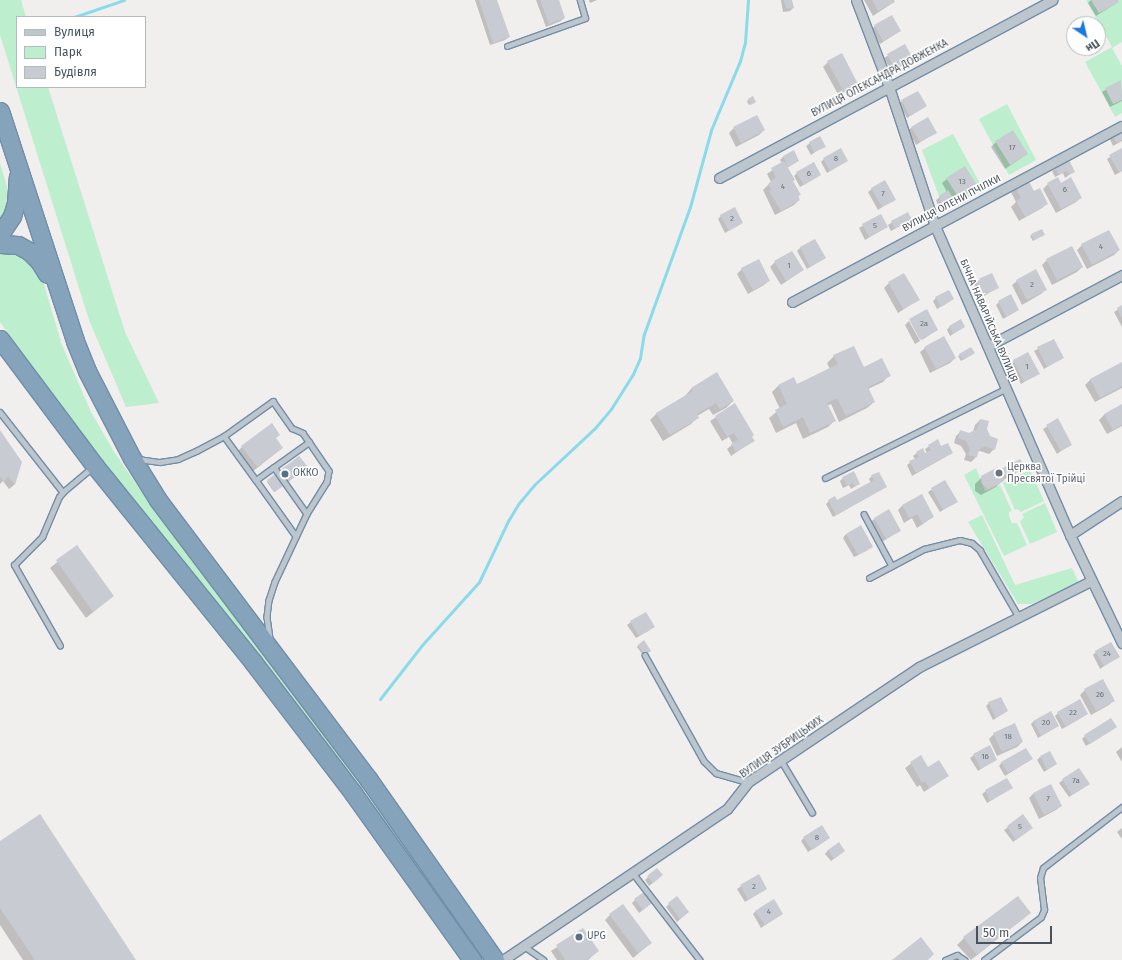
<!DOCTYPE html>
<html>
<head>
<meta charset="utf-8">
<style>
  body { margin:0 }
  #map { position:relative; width:1122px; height:960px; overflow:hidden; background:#f1eeee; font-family:"Fira Sans",sans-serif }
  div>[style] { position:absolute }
  .green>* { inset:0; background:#bdeece }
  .shadow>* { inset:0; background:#0003 }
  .stream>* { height:3px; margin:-1.5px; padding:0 1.5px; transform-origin:1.5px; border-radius:1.5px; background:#8adbea }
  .building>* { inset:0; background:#c8cbd1 }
  .roads { filter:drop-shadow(1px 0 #728ea8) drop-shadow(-1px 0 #728ea8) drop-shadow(0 1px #728ea8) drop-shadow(0 -1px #728ea8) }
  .lane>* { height:4.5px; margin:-2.25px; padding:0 2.25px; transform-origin:2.25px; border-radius:2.25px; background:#bdc6cd }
  .street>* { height:9px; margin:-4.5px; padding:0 4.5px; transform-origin:4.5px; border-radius:4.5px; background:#bdc6cd }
  .highway>* { height:17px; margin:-8.5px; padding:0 8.5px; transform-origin:8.5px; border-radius:8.5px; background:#86a3bc }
  .dots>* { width:11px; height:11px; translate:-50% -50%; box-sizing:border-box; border:2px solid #fff; border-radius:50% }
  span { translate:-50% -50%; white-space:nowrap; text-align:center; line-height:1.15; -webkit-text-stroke:3px #fff; paint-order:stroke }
  .number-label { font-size:8px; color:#677078 }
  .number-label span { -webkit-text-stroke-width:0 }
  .street-label { font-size:10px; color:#47525b }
  .worship-label { font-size:10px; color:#5b616d }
  .left { translate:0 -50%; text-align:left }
  .service-label { font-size:10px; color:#4e5e75 }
  .legend { position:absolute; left:16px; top:16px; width:130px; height:72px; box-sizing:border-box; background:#fff; border:1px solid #b5babd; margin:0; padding:5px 7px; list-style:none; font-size:12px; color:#47525b }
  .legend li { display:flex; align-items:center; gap:8px; height:20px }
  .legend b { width:20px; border:1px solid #b5babd }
  .north { position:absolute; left:1066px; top:16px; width:40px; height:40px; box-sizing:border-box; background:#fff; border:1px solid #b5babd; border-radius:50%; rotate:145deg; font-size:11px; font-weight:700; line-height:16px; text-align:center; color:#47525b }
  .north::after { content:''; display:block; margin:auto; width:14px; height:18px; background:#1c79dd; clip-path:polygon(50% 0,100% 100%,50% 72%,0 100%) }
  .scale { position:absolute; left:976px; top:926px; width:76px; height:18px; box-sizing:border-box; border:2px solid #47525b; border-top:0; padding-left:5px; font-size:12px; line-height:14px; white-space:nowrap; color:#47525b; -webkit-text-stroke:3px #fff; paint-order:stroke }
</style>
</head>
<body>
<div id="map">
  <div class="green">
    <div style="clip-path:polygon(0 0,21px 0,26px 17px,17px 17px,17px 87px,48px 87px,125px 332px,159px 403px,126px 407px,89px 320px,0 35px)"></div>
    <div style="clip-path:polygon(1086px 0,1122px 0,1122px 42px,1112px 48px,1122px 66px,1122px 113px,1115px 117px,1085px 62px,1112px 47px)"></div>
    <div style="clip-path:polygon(1007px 104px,1036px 160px,1009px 175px,979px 119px)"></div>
    <div style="clip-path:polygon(953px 134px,983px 189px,944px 210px,922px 150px)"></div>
    <div style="clip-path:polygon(0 163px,11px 200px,0 225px)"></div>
    <div style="clip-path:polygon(16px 249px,40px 271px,62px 345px,91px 412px,113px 450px,151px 506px,295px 696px,487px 960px,479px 960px,289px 700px,101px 460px,0 322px,0 250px)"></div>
    <div style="clip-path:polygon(976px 468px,985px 491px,1000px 485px,1012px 511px,1009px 512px,1009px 516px,1012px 523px,1017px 523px,1027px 545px,1004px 556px,964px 475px)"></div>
    <div style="clip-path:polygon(1030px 470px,1044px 501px,1021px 512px,1017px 509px,1015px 510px,1003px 483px)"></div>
    <div style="clip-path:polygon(1045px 503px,1057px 532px,1030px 544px,1020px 522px,1024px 517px,1022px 514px)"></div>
    <div style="clip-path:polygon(982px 515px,1015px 585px,1072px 568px,1079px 583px,1031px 604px,1018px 604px,968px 522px)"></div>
  </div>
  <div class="shadow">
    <div style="clip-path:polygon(475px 0,496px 0,509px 37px,505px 40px,490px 45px)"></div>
    <div style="clip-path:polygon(536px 0,558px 0,564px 18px,561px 21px,546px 27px)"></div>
    <div style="clip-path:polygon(589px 0,597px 0,590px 3px)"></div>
    <div style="clip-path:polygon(781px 0,791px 0,793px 8px,790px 11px,783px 12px)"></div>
    <div style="clip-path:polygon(864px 0,893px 0,894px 2px,873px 16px)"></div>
    <div style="clip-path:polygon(1091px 0,1116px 0,1118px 2px,1096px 16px,1088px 3px)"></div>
    <div style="clip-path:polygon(875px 26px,900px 31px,880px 44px,872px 29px)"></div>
    <div style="clip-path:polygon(905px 45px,912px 59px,892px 72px,884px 58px)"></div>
    <div style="clip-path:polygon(828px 62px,857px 84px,839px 96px,823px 67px)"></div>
    <div style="clip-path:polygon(1120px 81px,1122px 101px,1110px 107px,1102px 92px)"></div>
    <div style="clip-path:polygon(753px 97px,754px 103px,749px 105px,747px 101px)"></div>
    <div style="clip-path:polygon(902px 101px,926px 106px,907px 118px,899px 104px)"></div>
    <div style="clip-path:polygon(734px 128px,764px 130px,759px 135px,736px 147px,729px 133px)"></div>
    <div style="clip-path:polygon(911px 128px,935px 133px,916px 145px,908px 131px)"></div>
    <div style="clip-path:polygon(1122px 130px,1122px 141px,1113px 146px,1109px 137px)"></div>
    <div style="clip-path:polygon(996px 142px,1027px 154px,1005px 169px,991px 147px)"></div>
    <div style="clip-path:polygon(810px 143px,824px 146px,811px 155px,806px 146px)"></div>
    <div style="clip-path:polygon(1122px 150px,1122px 171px,1115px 175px,1107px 159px)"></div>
    <div style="clip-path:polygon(793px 152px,798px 161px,787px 168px,799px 195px,798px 197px,799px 200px,794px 205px,775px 215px,763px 190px,771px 182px,767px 174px,782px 163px,780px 160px,783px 157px)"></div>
    <div style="clip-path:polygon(824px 159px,847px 161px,827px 173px,821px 162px)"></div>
    <div style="clip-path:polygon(1069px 161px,1074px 171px,1065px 178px,1063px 173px,1055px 177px,1052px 171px)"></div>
    <div style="clip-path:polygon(797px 173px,820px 175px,800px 187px,794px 176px)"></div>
    <div style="clip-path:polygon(947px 179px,976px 187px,940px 211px,936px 200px,947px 192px,942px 183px)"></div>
    <div style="clip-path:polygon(1048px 184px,1061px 184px,1081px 197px,1076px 202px,1056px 213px,1043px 189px)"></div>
    <div style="clip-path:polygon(1015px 185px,1047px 203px,1042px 208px,1019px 221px,1011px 207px,1016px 202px,1010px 190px)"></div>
    <div style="clip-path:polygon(872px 189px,894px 199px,878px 210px,868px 192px)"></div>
    <div style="clip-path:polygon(907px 213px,911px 219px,891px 231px,888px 225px)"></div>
    <div style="clip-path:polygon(880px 215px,887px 227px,865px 240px,859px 228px)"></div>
    <div style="clip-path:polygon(721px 216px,742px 222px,725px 233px,718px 219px)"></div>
    <div style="clip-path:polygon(1032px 235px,1042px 236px,1033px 241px,1030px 236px)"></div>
    <div style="clip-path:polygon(1082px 245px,1119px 250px,1114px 255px,1087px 269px,1077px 250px)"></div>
    <div style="clip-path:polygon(800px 248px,825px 258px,807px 269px,797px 251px)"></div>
    <div style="clip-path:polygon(1047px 260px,1082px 267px,1077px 272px,1052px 285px,1042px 265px)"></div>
    <div style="clip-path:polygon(775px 262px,803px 270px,781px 285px,770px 267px)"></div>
    <div style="clip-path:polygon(742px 269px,769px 280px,764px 285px,748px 294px,737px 274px)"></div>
    <div style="clip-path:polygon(977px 281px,998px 287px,981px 298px,974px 284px)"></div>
    <div style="clip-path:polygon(1017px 281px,1046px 289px,1041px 294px,1022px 305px,1012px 285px)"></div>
    <div style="clip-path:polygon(889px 283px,918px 300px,898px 313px,884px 288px)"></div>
    <div style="clip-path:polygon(936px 298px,953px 299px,937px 309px,933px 301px)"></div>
    <div style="clip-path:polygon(999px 302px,1018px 310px,1003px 319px,996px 305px)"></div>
    <div style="clip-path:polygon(1122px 307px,1122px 327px,1114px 312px)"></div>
    <div style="clip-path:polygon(911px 320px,937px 330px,922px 340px)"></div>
    <div style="clip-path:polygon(909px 321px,920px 341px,915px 344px,905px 325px)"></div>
    <div style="clip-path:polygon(950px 326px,964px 327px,950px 336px,947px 330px)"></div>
    <div style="clip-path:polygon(1053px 340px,1062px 358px,1044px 369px,1034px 351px)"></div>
    <div style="clip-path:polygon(925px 348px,955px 358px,950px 363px,930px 373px,920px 352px)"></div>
    <div style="clip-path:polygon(973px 354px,961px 361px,958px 356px,960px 355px)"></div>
    <div style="clip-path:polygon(834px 356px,864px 368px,889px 375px,883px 382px,868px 389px,874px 402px,867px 408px,839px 422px,831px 404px,827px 406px,835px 420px,828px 427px,803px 439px,796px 423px,776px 433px,769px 418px,780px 409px,772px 392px,778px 386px,796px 385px,830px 369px,827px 363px)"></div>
    <div style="clip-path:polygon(1014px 361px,1039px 373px,1021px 384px,1011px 364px)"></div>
    <div style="clip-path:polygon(1122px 363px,1122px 388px,1095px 402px,1085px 385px,1090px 380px)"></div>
    <div style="clip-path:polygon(716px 373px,733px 401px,726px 408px,713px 415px,709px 409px,697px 416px,698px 417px,691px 424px,663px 441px,650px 420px,657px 413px,685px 396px,691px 389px)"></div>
    <div style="clip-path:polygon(735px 405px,753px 441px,731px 456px,727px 449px,733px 444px,729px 437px,722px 441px,710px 421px)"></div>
    <div style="clip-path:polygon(1122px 405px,1122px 426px,1107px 434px,1099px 420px,1104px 415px)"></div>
    <div style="clip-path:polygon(980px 420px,994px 449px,989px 454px,980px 451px,977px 452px,976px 457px,971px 462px,964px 460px,966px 454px,961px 446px,954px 443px,956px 436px,961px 431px,969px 434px,973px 432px,975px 425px)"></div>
    <div style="clip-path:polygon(1058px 420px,1071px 444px,1057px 454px,1043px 429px)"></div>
    <div style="clip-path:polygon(0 432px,21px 462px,14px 485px,9px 489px,3px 481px,0 484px)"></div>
    <div style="clip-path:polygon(275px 438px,282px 448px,252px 472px,237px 452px,242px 447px)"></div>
    <div style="clip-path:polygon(937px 441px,941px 447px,952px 453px,912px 476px,907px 465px,915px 459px,913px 456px,917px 453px,925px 454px,927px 453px,925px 449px)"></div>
    <div style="clip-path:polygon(299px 458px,305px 469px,274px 492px,267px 482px)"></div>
    <div style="clip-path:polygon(1023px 466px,1016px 473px,1003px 480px,996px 487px,981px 495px,975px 491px,975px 484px,982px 477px)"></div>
    <div style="clip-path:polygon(872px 476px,886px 487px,833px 517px,826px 504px,829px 501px,836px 501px,871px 483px,869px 479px)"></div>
    <div style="clip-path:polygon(843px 478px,859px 484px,851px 489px,849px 485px,843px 488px,840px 481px)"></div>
    <div style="clip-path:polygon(945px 481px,957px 501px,940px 512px,928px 492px)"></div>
    <div style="clip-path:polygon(903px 505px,933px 517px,917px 528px,912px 518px,904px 523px,898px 510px)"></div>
    <div style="clip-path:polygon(874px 519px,899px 531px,882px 542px,871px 522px)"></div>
    <div style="clip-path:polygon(846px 534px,868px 550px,854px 557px,843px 538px)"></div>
    <div style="clip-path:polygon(77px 546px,113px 596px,86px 618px,50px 568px)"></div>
    <div style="clip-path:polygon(631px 622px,650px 630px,636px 638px,627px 625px)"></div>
    <div style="clip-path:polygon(638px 645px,650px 650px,643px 655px,637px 647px)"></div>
    <div style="clip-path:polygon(1096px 652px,1118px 657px,1100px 669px,1093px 655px)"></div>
    <div style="clip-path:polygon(1085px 690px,1114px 700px,1109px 705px,1091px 715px,1080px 695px)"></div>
    <div style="clip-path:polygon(989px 703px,1007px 711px,993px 720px,986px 706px)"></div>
    <div style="clip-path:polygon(1058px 713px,1087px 714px,1062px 729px,1055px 716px)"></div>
    <div style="clip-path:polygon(1034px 721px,1058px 726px,1038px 738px,1031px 724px)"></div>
    <div style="clip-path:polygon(1112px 730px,1086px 746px,1082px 739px,1085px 736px)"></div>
    <div style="clip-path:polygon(994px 734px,1022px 742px,1017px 747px,997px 756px,989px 739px)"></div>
    <div style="clip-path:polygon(1122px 747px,1122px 762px,1116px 752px)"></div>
    <div style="clip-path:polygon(974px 755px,996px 759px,978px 771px,970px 758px)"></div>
    <div style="clip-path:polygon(920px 757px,928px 768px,948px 776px,924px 792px,920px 785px,917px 787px,905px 768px)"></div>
    <div style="clip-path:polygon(1040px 757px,1056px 764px,1044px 772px,1037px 760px)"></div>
    <div style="clip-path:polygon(1032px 759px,1005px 776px,999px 766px,1002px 762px)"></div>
    <div style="clip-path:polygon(1063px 780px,1085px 787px,1069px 797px,1059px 783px)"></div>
    <div style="clip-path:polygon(1012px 788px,987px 803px,982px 794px,986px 791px)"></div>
    <div style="clip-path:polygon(1034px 793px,1061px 806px,1056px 810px,1039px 819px,1029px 798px)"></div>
    <div style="clip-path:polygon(1023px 816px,1028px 831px,1013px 842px,1004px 830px)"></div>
    <div style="clip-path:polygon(1122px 828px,1122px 839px,1117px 832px)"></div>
    <div style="clip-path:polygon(804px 838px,829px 838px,808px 852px,801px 841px)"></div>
    <div style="clip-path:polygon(0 842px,135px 960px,23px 960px,0 925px)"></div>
    <div style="clip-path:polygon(828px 850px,844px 851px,831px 861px,825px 854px)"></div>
    <div style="clip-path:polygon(657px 869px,659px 878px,649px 886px,645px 880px)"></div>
    <div style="clip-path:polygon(758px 875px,766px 889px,745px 902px,737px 889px)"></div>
    <div style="clip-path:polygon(635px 900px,648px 906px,639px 913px,632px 903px)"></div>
    <div style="clip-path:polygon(669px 904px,688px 912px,677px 922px,666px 907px)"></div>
    <div style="clip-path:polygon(756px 911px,782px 914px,761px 928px,753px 914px)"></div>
    <div style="clip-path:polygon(1030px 913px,971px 960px,957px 945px,964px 938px)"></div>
    <div style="clip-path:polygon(610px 915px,651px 943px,633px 958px,605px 920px)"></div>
    <div style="clip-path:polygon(583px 930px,598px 951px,588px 960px,557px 960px,551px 951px)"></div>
  </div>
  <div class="stream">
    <div style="left:74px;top:17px;width:53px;rotate:-18.8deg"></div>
    <div style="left:380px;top:699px;width:68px;rotate:-52.1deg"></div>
    <div style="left:422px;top:645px;width:85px;rotate:-47.9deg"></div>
    <div style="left:479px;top:582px;width:68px;rotate:-64.6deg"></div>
    <div style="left:508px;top:521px;width:21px;rotate:-59deg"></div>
    <div style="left:519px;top:503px;width:23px;rotate:-50deg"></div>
    <div style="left:534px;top:485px;width:83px;rotate:-43.1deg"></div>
    <div style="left:595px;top:428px;width:25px;rotate:-50deg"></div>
    <div style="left:611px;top:409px;width:41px;rotate:-57.8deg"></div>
    <div style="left:633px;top:374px;width:17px;rotate:-66deg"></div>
    <div style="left:640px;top:358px;width:24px;rotate:-81deg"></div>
    <div style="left:644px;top:334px;width:135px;rotate:-70.1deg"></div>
    <div style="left:690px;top:207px;width:80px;rotate:-74.7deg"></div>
    <div style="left:711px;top:130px;width:75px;rotate:-67.2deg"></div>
    <div style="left:740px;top:61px;width:20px;rotate:-75deg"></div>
    <div style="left:745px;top:42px;width:42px;rotate:-85.9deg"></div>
  </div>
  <div class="building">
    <div style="clip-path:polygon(479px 0,497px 0,510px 37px,493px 43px)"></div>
    <div style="clip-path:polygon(540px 0,559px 0,565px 18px,549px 24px)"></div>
    <div style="clip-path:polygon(784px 0,792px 0,794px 8px,786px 9px)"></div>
    <div style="clip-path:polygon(872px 0,894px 0,895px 2px,878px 11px)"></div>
    <div style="clip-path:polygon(1091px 0,1118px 0,1119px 2px,1099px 13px)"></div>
    <div style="clip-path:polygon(892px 15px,901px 31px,883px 41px,874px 25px)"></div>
    <div style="clip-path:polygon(905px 44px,913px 59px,895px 69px,887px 54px)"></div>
    <div style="clip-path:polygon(842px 53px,858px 84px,844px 92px,827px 61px)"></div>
    <div style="clip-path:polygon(1121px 80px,1122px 100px,1113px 104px,1105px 88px)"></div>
    <div style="clip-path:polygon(918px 91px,927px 106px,910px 116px,901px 100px)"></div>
    <div style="clip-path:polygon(753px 96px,756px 102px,751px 105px,748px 99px)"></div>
    <div style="clip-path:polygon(757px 115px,765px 130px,741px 143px,733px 127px)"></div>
    <div style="clip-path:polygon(928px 117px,937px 133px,920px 142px,911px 127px)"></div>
    <div style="clip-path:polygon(1122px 128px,1122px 140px,1117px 143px,1111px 134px)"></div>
    <div style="clip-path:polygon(1013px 130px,1028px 154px,1010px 165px,995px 141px)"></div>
    <div style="clip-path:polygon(820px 136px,826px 147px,814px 152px,809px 142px)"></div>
    <div style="clip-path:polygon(841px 148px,848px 161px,830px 171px,823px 158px)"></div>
    <div style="clip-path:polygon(1122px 148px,1122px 171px,1119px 172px,1109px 155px)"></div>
    <div style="clip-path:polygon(794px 150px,799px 161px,788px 167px,783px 156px)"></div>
    <div style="clip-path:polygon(1069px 160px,1075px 172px,1069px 175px,1066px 171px,1059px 175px,1055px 167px)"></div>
    <div style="clip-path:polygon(784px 161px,795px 180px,793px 181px,801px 195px,798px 196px,800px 200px,781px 211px,769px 191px,771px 190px,768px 184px,776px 177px,771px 168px)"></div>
    <div style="clip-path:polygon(814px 162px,821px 175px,804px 185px,796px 172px)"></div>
    <div style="clip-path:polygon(965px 166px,978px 187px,959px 198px,946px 178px)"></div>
    <div style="clip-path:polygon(1058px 177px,1061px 183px,1071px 177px,1082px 198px,1061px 209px,1047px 183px)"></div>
    <div style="clip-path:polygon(1027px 178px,1034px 191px,1040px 188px,1048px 204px,1025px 217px,1016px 201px,1021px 198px,1014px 185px)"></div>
    <div style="clip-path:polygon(885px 180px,896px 200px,882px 207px,871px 188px)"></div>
    <div style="clip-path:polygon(948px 190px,955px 201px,943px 209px,939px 196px)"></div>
    <div style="clip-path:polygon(735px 207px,743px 223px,729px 231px,720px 215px)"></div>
    <div style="clip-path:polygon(908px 212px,912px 220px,895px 229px,891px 221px)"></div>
    <div style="clip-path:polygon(881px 214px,888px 227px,869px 237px,862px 224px)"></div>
    <div style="clip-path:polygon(1042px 229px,1045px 235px,1034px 240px,1031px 234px)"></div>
    <div style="clip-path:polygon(1109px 230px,1120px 250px,1092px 265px,1081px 244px)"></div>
    <div style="clip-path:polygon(815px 239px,826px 258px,810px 267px,800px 247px)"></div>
    <div style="clip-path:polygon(1072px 246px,1083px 267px,1057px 280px,1046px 259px)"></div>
    <div style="clip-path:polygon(792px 251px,804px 270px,786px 281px,774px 261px)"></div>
    <div style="clip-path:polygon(759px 259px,770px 281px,753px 290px,741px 268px)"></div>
    <div style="clip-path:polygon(1036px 269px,1047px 290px,1027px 300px,1016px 280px)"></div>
    <div style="clip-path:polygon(904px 273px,920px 300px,903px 309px,888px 282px)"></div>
    <div style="clip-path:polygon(992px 273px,999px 288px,984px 295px,976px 280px)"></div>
    <div style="clip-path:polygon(949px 290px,954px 299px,941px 307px,935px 297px)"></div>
    <div style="clip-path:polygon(1011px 294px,1019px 310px,1006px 317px,998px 301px)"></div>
    <div style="clip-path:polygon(1122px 305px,1122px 318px,1117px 308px)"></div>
    <div style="clip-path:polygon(927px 309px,938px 330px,920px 340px,909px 319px)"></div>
    <div style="clip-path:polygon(961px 319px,965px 327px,953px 334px,949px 326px)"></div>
    <div style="clip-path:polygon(944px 336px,956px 358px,936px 369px,924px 347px)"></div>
    <div style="clip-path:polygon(1054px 339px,1064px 358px,1047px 367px,1037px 347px)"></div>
    <div style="clip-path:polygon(854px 346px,864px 367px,882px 358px,891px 376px,868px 387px,875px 402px,846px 416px,837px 398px,827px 403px,836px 421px,810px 433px,803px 417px,783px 427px,775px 410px,787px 404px,778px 385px,794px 377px,797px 384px,838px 364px,833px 355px)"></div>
    <div style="clip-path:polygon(971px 347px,975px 353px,963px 360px,959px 354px)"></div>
    <div style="clip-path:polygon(1028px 352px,1040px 374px,1024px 382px,1013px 360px)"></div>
    <div style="clip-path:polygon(1122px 362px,1122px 386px,1100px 398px,1090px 379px)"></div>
    <div style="clip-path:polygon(717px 372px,734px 401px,720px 409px,716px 403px,697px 414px,699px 418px,670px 435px,656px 413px,693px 391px,691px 388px)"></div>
    <div style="clip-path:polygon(735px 403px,754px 435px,752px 437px,755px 441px,736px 452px,731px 444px,738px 440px,734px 433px,727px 437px,715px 416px)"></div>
    <div style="clip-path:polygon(1122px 404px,1122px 425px,1113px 430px,1104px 414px)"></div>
    <div style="clip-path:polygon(1058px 418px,1072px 445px,1061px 451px,1046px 425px)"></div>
    <div style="clip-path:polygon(980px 419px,989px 421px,987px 429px,990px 436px,998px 439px,995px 450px,985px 446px,979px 450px,977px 457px,968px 455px,970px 449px,966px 441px,958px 438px,960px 430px,969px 433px,977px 429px)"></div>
    <div style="clip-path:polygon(272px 423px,280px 435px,276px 438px,283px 448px,257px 467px,241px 446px)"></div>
    <div style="clip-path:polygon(0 430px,22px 462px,15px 485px,8px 476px,4px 482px,0 476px)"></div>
    <div style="clip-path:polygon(938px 439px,941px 446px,948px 443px,953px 453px,916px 473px,909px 461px,919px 457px,916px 452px,923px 448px,925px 453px,931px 450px,928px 445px)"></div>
    <div style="clip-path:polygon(299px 456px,308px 467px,275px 492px,267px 480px)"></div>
    <div style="clip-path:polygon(1020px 459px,1024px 466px,1003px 477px,1004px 481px,988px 489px,982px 484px,981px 476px,998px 467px,999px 470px)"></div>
    <div style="clip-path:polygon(854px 471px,860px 484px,854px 487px,853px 483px,847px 486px,842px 477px)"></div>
    <div style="clip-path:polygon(879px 472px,887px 487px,836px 515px,828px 500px,835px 496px,837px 500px,874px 480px,871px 475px)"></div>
    <div style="clip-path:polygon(945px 480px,958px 502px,943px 510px,931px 488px)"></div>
    <div style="clip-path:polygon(922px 494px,934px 517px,922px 523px,917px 514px,909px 518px,902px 505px)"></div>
    <div style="clip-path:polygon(889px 509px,901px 531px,886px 539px,874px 518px)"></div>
    <div style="clip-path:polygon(861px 525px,873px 547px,858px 555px,846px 534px)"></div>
    <div style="clip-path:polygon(77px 545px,114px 596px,93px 612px,56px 560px)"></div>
    <div style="clip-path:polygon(646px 612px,655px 627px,639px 636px,630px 621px)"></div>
    <div style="clip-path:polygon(644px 640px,651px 651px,645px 655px,638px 645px)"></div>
    <div style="clip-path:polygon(1111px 642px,1120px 657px,1104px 666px,1095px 651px)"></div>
    <div style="clip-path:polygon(1103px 679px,1115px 701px,1096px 711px,1084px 689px)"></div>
    <div style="clip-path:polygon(1001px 697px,1008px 711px,996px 718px,988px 702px)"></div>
    <div style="clip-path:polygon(1080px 699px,1088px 714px,1066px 727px,1057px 712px)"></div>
    <div style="clip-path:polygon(1051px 711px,1059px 726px,1041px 736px,1033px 721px)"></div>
    <div style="clip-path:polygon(1111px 718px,1117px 727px,1090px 744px,1084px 735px)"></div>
    <div style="clip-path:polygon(1015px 723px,1023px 742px,1002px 752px,993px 733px)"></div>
    <div style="clip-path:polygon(990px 745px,997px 760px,981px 769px,973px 754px)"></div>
    <div style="clip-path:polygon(1026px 748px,1033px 759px,1008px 773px,1001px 762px)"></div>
    <div style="clip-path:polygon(1050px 751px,1057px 764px,1047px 770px,1040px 756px)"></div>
    <div style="clip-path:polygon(921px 755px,928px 767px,939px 760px,949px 776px,929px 788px,925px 781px,922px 783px,910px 762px)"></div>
    <div style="clip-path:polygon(1079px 768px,1090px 784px,1072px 795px,1062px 779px)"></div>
    <div style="clip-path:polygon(1007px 778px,1013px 788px,990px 801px,985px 790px)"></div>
    <div style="clip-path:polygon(1051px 784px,1062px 806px,1044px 815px,1033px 793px)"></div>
    <div style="clip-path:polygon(40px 814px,136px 960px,35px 960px,0 908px,0 841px)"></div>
    <div style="clip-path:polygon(1023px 814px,1033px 828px,1016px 840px,1007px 826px)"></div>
    <div style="clip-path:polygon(822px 825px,830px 838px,812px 850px,803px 837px)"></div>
    <div style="clip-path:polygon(839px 842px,845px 851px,834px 859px,828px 850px)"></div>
    <div style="clip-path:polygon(657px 868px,663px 875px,653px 883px,647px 876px)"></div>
    <div style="clip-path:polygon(759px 874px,767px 889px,748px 900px,740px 885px)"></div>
    <div style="clip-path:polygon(644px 892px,652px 903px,643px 910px,634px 899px)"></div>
    <div style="clip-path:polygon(677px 896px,689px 912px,680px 919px,668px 903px)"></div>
    <div style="clip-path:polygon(1018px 896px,1031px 913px,977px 955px,963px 937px)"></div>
    <div style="clip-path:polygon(774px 899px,783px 914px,765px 925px,755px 911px)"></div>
    <div style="clip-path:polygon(623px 904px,652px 943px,638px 953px,609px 914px)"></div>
    <div style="clip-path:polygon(583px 928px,599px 951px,587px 960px,565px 960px,556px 945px)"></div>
    <div style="clip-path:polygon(921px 937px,934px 954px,928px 960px,892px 960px)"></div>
  </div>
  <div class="roads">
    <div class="lane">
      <div style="left:507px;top:46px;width:83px;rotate:-19.7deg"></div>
      <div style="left:585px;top:18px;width:19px;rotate:-106deg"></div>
      <div style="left:0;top:412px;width:102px;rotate:51.8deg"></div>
      <div style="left:224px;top:436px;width:54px;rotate:54deg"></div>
      <div style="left:256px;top:480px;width:22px;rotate:-36deg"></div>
      <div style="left:274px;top:467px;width:57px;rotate:54.9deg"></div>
      <div style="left:307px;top:514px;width:75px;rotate:115.2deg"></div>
      <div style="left:275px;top:582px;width:19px;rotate:108deg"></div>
      <div style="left:269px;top:600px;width:17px;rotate:97deg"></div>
      <div style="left:267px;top:617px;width:21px;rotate:82deg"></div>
      <div style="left:138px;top:459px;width:22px;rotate:8deg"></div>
      <div style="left:160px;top:462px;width:18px;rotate:-9deg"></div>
      <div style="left:178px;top:459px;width:20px;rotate:-24deg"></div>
      <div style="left:196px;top:451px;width:32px;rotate:-28deg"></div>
      <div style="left:224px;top:436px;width:60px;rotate:-35.5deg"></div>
      <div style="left:273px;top:401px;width:33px;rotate:55deg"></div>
      <div style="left:292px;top:428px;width:12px;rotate:24deg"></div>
      <div style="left:303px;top:433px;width:46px;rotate:55.6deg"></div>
      <div style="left:329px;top:471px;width:11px;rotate:100deg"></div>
      <div style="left:327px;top:482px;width:38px;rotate:122deg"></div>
      <div style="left:274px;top:467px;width:43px;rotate:-35.5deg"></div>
      <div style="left:825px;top:478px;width:201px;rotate:-26.3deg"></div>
      <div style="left:256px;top:480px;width:69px;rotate:54.5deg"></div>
      <div style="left:864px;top:514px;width:59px;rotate:61.7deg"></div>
      <div style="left:869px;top:578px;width:62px;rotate:-27.8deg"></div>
      <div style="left:924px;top:549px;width:37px;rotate:-14deg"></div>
      <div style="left:960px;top:540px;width:12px;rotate:14deg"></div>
      <div style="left:972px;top:543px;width:11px;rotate:41deg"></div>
      <div style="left:980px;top:550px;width:78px;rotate:59.8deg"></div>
      <div style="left:60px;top:646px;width:93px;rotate:-119.6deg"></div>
      <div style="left:14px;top:565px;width:40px;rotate:-45deg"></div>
      <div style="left:42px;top:537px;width:43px;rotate:-67deg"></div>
      <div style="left:59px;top:497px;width:6px;rotate:-51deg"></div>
      <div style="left:63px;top:492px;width:38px;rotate:-40deg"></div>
      <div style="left:645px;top:655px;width:121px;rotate:60.9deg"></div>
      <div style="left:704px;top:761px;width:17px;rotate:45deg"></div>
      <div style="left:716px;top:773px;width:33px;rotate:16deg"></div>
      <div style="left:781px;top:760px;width:61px;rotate:59.2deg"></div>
      <div style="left:633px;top:873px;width:110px;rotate:52.4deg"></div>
      <div style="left:524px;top:946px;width:24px;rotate:35deg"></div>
      <div style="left:945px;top:960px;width:13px;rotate:-23deg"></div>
      <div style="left:957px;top:955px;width:9px;rotate:32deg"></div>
      <div style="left:984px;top:960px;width:71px;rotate:-37deg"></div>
      <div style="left:1041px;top:917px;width:8px;rotate:-67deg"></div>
      <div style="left:1044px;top:910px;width:32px;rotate:-97deg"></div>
      <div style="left:1040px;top:878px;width:10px;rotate:-73deg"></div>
      <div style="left:1043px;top:868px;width:100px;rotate:-37.7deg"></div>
    </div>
    <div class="street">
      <div style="left:856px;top:0;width:93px;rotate:69.2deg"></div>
      <div style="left:889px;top:87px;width:146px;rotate:71.7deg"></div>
      <div style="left:935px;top:226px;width:337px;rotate:66.4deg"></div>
      <div style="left:1070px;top:535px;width:120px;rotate:64.3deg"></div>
      <div style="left:719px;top:178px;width:378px;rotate:-28.1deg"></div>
      <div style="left:792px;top:302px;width:374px;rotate:-28.1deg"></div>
      <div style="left:988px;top:346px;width:152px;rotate:-27.9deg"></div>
      <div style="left:1070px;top:535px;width:62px;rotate:-33.2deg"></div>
      <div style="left:503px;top:960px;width:270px;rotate:-34deg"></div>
      <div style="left:727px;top:809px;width:34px;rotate:-52deg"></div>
      <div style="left:748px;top:782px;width:206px;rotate:-33.9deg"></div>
      <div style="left:919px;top:667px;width:192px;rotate:-26.6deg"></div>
    </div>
    <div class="highway">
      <div style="left:0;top:111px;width:242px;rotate:71.9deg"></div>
      <div style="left:75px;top:341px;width:32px;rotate:68deg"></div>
      <div style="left:87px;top:371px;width:98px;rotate:62.7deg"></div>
      <div style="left:132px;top:458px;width:49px;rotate:58.2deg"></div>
      <div style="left:158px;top:500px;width:351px;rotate:53deg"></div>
      <div style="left:369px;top:780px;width:220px;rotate:55deg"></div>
      <div style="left:0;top:234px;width:22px;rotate:-56deg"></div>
      <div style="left:12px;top:216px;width:14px;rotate:-73deg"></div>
      <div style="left:16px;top:203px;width:26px;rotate:-86deg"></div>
      <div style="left:0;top:244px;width:18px;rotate:3deg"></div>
      <div style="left:18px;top:245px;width:13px;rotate:29deg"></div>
      <div style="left:29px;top:251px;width:14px;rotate:45deg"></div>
      <div style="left:39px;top:261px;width:15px;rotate:58deg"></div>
      <div style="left:0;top:339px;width:159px;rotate:53.2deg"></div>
      <div style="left:95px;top:466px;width:252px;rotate:51.1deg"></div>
      <div style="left:253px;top:662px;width:165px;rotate:52.6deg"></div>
      <div style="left:353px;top:793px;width:205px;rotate:54.5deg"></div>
    </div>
  </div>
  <div class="dots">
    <div style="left:999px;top:473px;background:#6b7280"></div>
    <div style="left:285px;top:474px;background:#5c6f8a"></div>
    <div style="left:579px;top:937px;background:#5c6f8a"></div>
  </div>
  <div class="number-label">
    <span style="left:1012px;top:148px">17</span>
    <span style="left:836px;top:159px">8</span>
    <span style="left:809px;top:174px">6</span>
    <span style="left:962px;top:182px">13</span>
    <span style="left:783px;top:187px">4</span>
    <span style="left:1065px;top:190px">6</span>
    <span style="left:883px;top:194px">7</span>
    <span style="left:732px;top:219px">2</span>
    <span style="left:875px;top:226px">5</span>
    <span style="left:1101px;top:247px">4</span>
    <span style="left:789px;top:266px">1</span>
    <span style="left:1032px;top:285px">2</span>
    <span style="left:924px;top:324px">2а</span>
    <span style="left:1027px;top:367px">1</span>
    <span style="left:1107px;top:654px">24</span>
    <span style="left:1100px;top:695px">26</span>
    <span style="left:1073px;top:713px">22</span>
    <span style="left:1046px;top:723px">20</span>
    <span style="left:1008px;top:737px">18</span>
    <span style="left:985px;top:757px">16</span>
    <span style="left:1076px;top:781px">7а</span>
    <span style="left:1048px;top:799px">7</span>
    <span style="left:1020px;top:827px">5</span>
    <span style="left:817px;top:838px">8</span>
    <span style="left:754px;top:887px">2</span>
    <span style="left:769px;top:912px">4</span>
  </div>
  <div class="street-label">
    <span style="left:880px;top:79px;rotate:-28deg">ВУЛИЦЯ ОЛЕКСАНДРА ДОВЖЕНКА</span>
    <span style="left:952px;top:204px;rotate:-28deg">ВУЛИЦЯ ОЛЕНИ ПЧІЛКИ</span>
    <span style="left:988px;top:321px;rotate:67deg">БІЧНА НАВАРІЙСЬКА ВУЛИЦЯ</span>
    <span style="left:782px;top:748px;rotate:-35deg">ВУЛИЦЯ ЗУБРИЦЬКИХ</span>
  </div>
  <div class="worship-label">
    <span class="left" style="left:1007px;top:473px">Церква<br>Пресвятої Трійці</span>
  </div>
  <div class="service-label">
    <span class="left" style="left:293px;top:474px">ОККО</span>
    <span class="left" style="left:587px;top:937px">UPG</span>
  </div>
  <ul class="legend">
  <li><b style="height:5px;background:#bdc6cd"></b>Вулиця</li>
  <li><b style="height:11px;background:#bdeece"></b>Парк</li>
  <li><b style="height:11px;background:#c8cbd1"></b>Будівля</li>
  </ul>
  <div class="north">Пн</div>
  <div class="scale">50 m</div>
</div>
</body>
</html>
